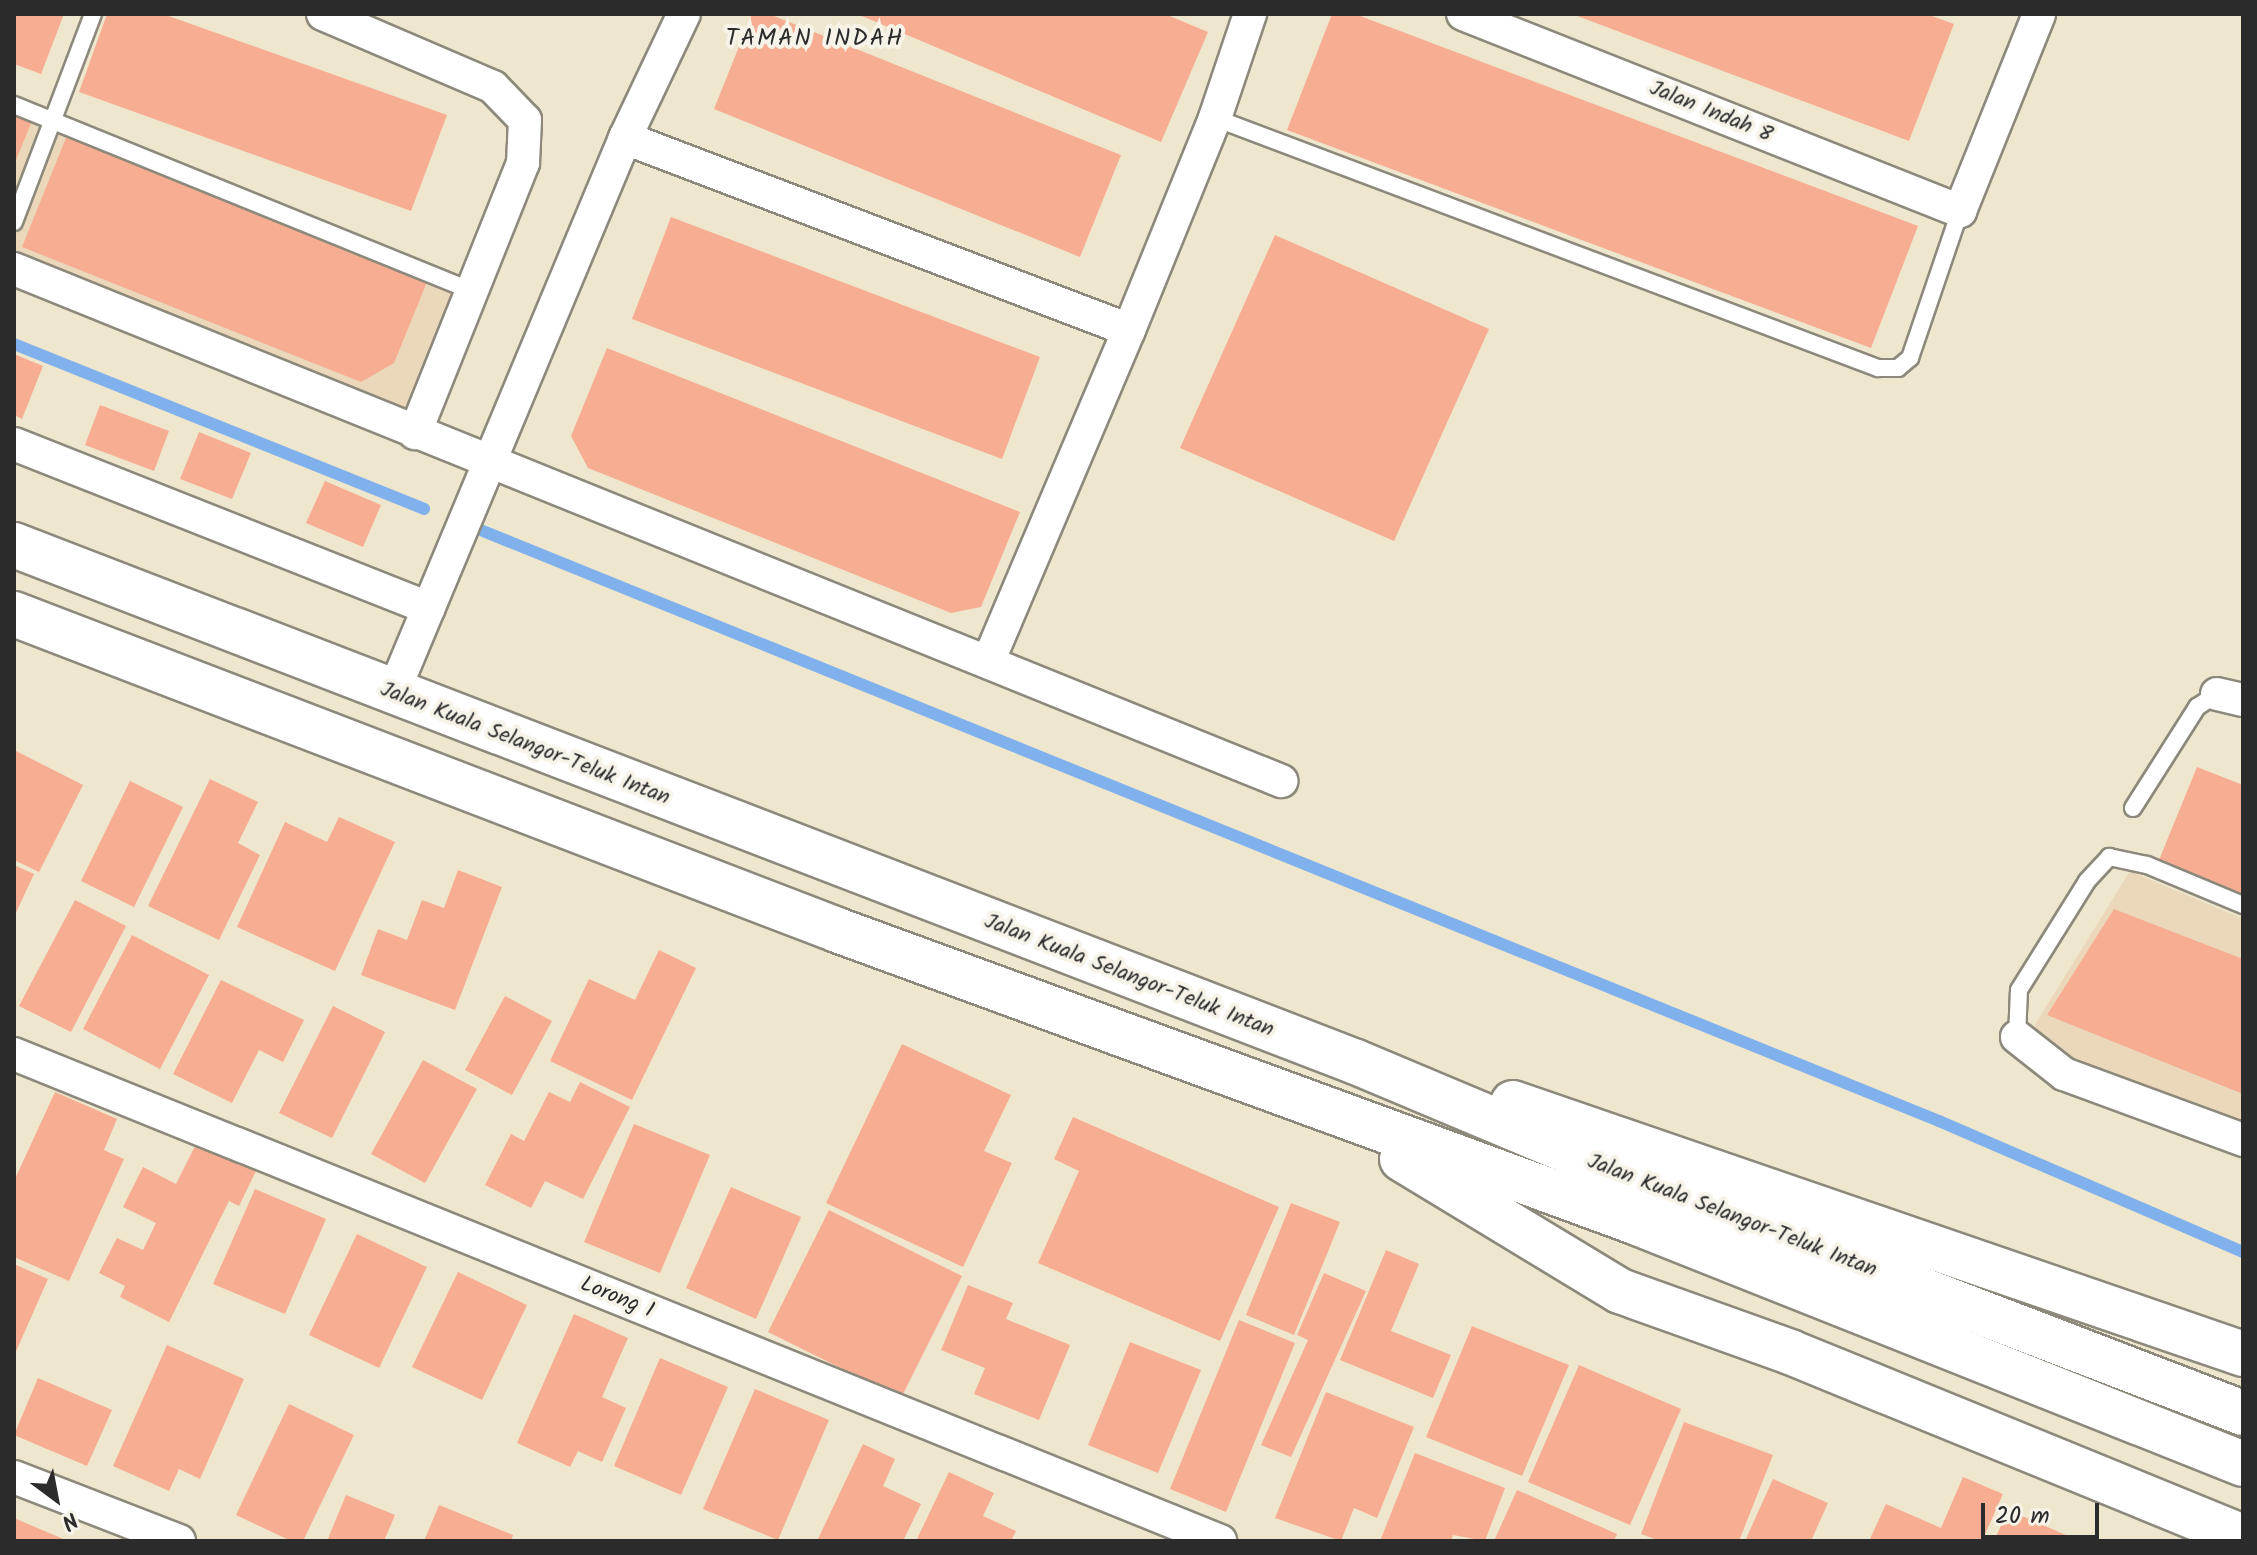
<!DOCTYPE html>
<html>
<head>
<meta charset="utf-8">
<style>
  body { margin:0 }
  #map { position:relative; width:2257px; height:1555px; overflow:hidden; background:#eee7cd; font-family:Kalam,sans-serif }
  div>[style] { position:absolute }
  .built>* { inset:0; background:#ebd8ba }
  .stream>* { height:12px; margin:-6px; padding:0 6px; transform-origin:6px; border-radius:6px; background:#81b1ec }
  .building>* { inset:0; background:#f7ad92 }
  .roads { filter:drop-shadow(2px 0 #8c897c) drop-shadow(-2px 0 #8c897c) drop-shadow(0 2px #8c897c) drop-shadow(0 -2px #8c897c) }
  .lane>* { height:16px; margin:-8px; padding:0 8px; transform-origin:8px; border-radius:8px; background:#fff }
  .street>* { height:32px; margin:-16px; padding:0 16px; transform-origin:16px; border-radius:16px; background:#fff }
  .highway>* { height:44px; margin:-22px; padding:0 22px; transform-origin:22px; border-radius:22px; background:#fff }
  span { translate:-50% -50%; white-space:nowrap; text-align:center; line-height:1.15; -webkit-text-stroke:8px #f7f3e8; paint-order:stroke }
  .street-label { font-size:22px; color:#2b2b2b }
  .neighbourhood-label { font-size:24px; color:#2b2b2b; letter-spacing:2px }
  .frame { position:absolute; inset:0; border:16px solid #2b2b2b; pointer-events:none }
  .north { position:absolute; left:16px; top:1459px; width:80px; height:80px; -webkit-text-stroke:6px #f7f3e8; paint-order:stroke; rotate:148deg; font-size:22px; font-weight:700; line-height:32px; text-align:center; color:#2b2b2b }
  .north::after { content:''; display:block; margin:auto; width:28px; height:36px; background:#2b2b2b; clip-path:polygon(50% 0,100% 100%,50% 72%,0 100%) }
  .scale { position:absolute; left:1981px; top:1503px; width:118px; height:36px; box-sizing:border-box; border:4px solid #2b2b2b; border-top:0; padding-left:10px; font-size:24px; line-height:28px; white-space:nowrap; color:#2b2b2b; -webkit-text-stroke:6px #f7f3e8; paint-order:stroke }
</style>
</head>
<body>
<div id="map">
  <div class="built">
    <div style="clip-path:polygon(14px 115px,456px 295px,408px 413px,14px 254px)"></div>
    <div style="clip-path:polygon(2130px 871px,2243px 919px,2243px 1128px,2076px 1065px,2031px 1031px)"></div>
  </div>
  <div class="stream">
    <div style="left:14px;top:344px;width:442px;rotate:21.9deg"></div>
    <div style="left:483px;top:531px;width:1571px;rotate:22.06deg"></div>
    <div style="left:1939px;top:1121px;width:331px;rotate:23.3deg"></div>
  </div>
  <div class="building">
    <div style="clip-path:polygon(14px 14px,64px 14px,41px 74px,14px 64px)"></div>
    <div style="clip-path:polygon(107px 14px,163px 14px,447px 115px,411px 211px,79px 92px)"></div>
    <div style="clip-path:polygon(752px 14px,769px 14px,1121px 155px,1080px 257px,714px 109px)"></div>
    <div style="clip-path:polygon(857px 14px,1165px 14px,1208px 32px,1161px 142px)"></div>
    <div style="clip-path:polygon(1332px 14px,1355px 14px,1918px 226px,1871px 348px,1287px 130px)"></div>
    <div style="clip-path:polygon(1572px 14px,1927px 14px,1954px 24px,1909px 141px)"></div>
    <div style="clip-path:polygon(14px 108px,34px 116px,14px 165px)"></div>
    <div style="clip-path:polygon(68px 133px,429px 277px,394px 363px,361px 382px,22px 247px)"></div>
    <div style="clip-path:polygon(671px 217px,1040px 357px,1002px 459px,632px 319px)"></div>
    <div style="clip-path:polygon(1275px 235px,1489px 329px,1394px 541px,1180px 448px)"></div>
    <div style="clip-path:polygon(607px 348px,1020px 512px,981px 607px,951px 613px,588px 468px,571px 436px)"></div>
    <div style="clip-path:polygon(14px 354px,43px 366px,22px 419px,14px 415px)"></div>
    <div style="clip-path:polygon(100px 405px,169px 431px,154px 471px,85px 445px)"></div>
    <div style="clip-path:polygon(199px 432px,251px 453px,232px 499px,180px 479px)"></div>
    <div style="clip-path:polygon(325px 481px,381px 505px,363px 547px,306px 523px)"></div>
    <div style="clip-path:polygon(14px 750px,83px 785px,39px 872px,14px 860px)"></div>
    <div style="clip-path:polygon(2197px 767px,2243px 785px,2243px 894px,2159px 860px)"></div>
    <div style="clip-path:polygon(210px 779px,258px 802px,238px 843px,260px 855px,219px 940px,148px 906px)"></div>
    <div style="clip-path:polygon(130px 781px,183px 807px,134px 907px,81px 881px)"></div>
    <div style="clip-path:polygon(339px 817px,395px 842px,335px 971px,237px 927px,285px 822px,327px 842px)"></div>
    <div style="clip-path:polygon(14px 865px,34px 874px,14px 917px)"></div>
    <div style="clip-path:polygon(458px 870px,502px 887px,455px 1010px,361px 975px,378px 929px,407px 940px,422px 900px,444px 908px)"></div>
    <div style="clip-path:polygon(75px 900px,126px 926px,71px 1032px,19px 1006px)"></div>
    <div style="clip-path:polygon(2114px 909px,2243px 959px,2243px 1094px,2047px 1015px)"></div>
    <div style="clip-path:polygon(132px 935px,209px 975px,160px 1069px,83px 1029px)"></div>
    <div style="clip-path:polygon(659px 950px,696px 968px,632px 1100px,550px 1061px,589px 979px,635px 1000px)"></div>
    <div style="clip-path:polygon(221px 980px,304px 1020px,283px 1062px,259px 1050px,232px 1103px,173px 1074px)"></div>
    <div style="clip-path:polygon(505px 996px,552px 1021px,512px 1095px,465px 1070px)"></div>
    <div style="clip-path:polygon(333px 1006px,385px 1032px,332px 1138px,279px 1113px)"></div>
    <div style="clip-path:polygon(902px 1044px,1011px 1095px,984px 1151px,1012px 1163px,963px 1267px,826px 1203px)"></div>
    <div style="clip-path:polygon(423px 1060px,477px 1089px,425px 1183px,371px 1154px)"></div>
    <div style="clip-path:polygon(580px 1082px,630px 1107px,583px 1199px,545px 1181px,531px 1208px,485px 1185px,511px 1134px,524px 1141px,549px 1092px,570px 1102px)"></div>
    <div style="clip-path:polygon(55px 1092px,117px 1119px,104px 1150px,124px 1159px,69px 1281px,14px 1257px,14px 1181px)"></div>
    <div style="clip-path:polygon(1073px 1117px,1279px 1207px,1220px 1341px,1038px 1263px,1079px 1171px,1054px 1159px)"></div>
    <div style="clip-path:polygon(634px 1124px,710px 1155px,660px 1273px,584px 1242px)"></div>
    <div style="clip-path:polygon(198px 1140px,257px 1169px,239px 1206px,229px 1201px,169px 1322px,120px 1297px,125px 1286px,99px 1273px,117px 1238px,143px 1250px,156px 1223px,123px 1207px,143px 1167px,176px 1184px)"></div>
    <div style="clip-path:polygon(731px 1187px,801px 1217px,756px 1319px,686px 1288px)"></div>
    <div style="clip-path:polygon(255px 1189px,326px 1219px,285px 1314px,213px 1284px)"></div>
    <div style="clip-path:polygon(1291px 1203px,1340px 1222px,1294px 1335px,1246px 1315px)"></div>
    <div style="clip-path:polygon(829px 1210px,962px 1276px,901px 1398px,768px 1332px)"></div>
    <div style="clip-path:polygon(357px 1234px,427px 1267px,379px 1368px,309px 1335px)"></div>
    <div style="clip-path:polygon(1386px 1250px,1419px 1264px,1391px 1331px,1451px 1355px,1433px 1398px,1340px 1360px)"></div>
    <div style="clip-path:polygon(14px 1264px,48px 1279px,14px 1356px)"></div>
    <div style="clip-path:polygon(458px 1272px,527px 1305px,482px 1400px,412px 1367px)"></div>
    <div style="clip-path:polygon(1324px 1273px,1366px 1291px,1291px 1457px,1261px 1445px,1308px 1340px,1297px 1335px)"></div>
    <div style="clip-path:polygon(968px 1285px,1013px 1303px,1006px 1319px,1070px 1345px,1039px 1420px,974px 1394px,985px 1368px,941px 1350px)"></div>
    <div style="clip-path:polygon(574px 1314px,628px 1338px,602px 1397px,626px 1408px,602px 1462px,578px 1451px,570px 1467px,517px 1443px)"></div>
    <div style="clip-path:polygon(1239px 1320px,1295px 1343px,1226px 1512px,1170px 1489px)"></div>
    <div style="clip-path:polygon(1472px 1326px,1569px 1365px,1522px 1476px,1426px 1437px)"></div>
    <div style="clip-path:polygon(1130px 1342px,1201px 1370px,1158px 1473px,1088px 1445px)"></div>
    <div style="clip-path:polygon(167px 1345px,244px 1379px,200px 1479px,179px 1469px,169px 1491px,113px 1466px)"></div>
    <div style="clip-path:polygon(660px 1358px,728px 1387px,681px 1495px,614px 1466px)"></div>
    <div style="clip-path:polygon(1579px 1365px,1681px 1409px,1630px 1525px,1528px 1482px)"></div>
    <div style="clip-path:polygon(38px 1378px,112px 1410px,87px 1466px,14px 1435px)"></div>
    <div style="clip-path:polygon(755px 1389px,829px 1420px,778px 1540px,703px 1509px)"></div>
    <div style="clip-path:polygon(1326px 1392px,1414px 1427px,1377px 1518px,1354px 1508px,1341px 1541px,1275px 1518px)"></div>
    <div style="clip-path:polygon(289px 1404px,354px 1435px,303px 1541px,291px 1541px,236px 1515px)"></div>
    <div style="clip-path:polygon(1684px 1422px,1773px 1455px,1739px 1541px,1660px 1541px,1641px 1534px)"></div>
    <div style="clip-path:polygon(863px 1444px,895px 1459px,883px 1486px,921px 1504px,903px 1541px,817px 1541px)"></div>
    <div style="clip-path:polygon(1415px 1453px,1505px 1488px,1485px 1541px,1453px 1535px,1451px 1541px,1380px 1541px)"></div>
    <div style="clip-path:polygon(949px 1472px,994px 1493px,983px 1516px,1016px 1531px,1011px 1541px,916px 1541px)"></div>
    <div style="clip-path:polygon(1963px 1477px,2003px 1494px,1982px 1541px,1869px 1541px,1886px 1504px,1941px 1528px)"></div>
    <div style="clip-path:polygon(1773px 1479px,1828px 1503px,1811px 1541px,1745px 1541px)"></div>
    <div style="clip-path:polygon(1517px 1490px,1617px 1534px,1614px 1541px,1494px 1541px)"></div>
    <div style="clip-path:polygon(346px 1495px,395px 1515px,384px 1541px,327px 1541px)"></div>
    <div style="clip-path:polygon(439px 1505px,513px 1535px,511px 1541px,424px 1541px)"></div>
    <div style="clip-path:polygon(2008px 1510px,2080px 1541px,1994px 1541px)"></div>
    <div style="clip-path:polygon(14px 1518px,68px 1541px,14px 1541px)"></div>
  </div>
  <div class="roads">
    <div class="lane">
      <div style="left:14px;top:105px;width:494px;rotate:22.1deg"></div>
      <div style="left:1215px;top:118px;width:709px;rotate:20.66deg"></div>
      <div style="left:1878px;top:368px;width:20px"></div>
      <div style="left:1898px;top:368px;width:16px;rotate:-40deg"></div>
      <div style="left:1910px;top:358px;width:155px;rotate:-71.2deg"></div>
      <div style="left:14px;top:222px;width:222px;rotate:-69.2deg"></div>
      <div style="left:2133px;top:808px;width:120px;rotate:-57.6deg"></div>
      <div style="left:2197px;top:707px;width:24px;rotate:-33deg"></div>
      <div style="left:2017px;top:1037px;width:47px;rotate:-87.6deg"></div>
      <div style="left:2019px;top:990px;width:128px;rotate:-58deg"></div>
      <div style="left:2087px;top:881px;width:33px;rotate:-47deg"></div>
      <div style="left:2109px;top:857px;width:39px;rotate:12deg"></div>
      <div style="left:2147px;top:865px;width:104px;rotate:22.6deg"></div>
    </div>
    <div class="street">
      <div style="left:323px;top:14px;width:185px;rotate:23.2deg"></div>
      <div style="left:493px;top:87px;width:46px;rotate:45.9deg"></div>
      <div style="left:525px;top:120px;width:43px;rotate:92.7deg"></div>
      <div style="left:523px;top:163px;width:291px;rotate:111.8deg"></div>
      <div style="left:1463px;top:14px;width:535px;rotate:21.62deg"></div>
      <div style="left:1960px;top:211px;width:212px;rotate:-68.1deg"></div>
      <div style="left:625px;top:138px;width:539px;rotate:20.85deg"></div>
      <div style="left:14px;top:269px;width:1367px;rotate:22deg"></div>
      <div style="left:14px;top:444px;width:446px;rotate:21.6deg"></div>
      <div style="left:988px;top:662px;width:361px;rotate:-67deg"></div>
      <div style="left:1129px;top:330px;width:229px;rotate:-67.9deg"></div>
      <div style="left:1215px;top:118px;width:110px;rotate:-71.4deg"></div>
      <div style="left:393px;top:693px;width:602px;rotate:-67.31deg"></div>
      <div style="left:625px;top:138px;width:137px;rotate:-64.6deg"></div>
      <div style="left:2217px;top:694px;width:27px;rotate:13deg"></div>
      <div style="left:2017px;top:1037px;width:60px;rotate:38.2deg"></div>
      <div style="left:2064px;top:1074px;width:191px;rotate:20.2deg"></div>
      <div style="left:14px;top:1054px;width:1301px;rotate:21.99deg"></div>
      <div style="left:14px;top:1477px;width:177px;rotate:21.2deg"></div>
    </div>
    <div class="highway">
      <div style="left:14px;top:545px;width:1438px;rotate:21.07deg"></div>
      <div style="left:1356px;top:1062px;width:315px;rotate:22.8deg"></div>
      <div style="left:1646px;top:1184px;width:639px;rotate:20.99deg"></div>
      <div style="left:14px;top:614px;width:882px;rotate:21deg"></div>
      <div style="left:837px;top:930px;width:850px;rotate:20.1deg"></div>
      <div style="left:1635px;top:1222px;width:654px;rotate:21.7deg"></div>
      <div style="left:1513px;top:1103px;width:772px;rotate:18.97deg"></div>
      <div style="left:1402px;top:1159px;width:255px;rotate:31.2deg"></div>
      <div style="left:1620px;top:1291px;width:181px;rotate:19.7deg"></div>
      <div style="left:1790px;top:1352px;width:489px;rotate:22.2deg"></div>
    </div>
  </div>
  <div class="street-label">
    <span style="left:1711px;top:112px;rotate:22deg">Jalan Indah 8</span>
    <span style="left:525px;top:744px;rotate:21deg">Jalan Kuala Selangor-Teluk Intan</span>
    <span style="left:1129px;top:976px;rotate:21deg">Jalan Kuala Selangor-Teluk Intan</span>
    <span style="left:1732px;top:1216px;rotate:21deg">Jalan Kuala Selangor-Teluk Intan</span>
    <span style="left:617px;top:1298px;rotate:22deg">Lorong 1</span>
  </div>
  <div class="neighbourhood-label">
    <span style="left:815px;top:39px">TAMAN INDAH</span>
  </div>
  <div class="frame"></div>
  <div class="north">N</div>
  <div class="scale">20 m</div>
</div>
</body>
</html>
